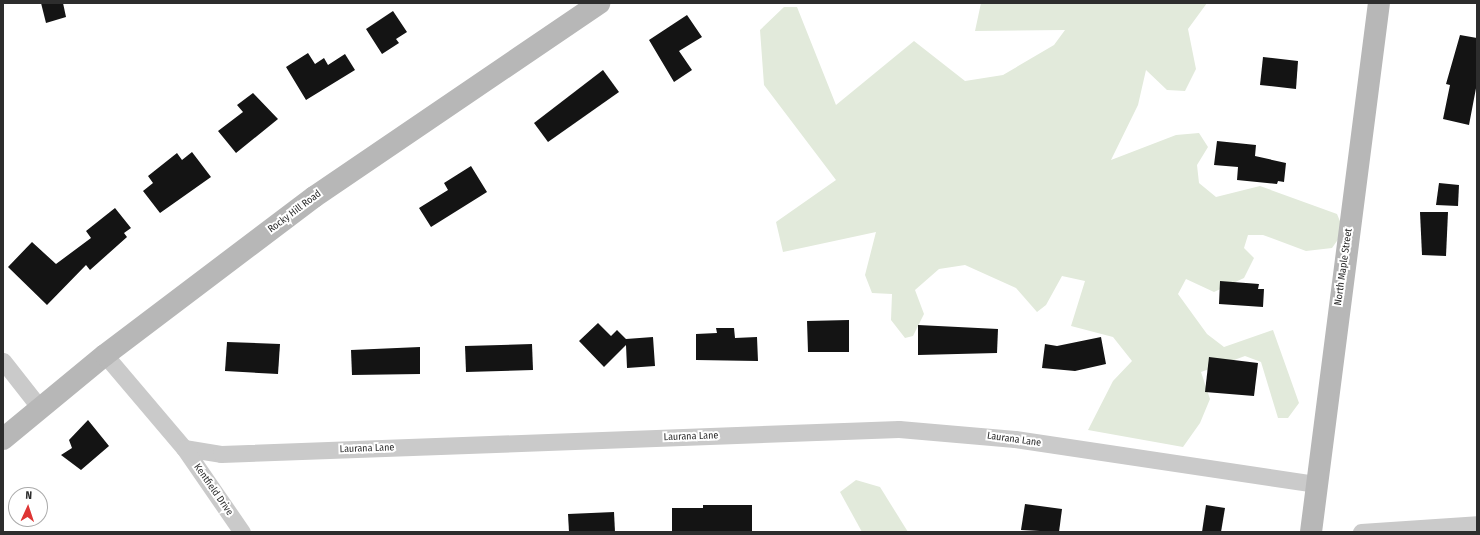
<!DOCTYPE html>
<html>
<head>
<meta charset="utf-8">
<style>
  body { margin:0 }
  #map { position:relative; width:1480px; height:535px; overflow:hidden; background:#fff; font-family:"Fira Sans Condensed",sans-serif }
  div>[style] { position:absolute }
  .green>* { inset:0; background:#e2eadb }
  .building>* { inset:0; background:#141414 }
  .street>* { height:17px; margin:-8.5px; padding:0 8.5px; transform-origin:8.5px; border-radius:8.5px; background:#cacaca }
  .secondary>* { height:22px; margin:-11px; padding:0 11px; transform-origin:11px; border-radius:11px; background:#b7b7b7 }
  span { translate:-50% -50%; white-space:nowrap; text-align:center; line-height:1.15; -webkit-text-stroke:4px #fff; paint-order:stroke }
  .street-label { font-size:10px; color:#2d2d2d }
  .frame { position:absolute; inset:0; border:4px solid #2d2d2d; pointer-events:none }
  .north { position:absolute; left:8px; top:487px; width:40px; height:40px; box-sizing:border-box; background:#fff; border:1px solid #ababab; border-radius:50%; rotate:3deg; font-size:11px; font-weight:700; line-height:16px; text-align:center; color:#2d2d2d }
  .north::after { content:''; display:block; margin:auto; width:14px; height:18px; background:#de3534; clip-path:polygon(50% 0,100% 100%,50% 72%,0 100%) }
</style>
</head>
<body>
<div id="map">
  <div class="green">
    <div style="clip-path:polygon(981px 3px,1207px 3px,1188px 29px,1196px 69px,1185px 91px,1167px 90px,1146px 70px,1138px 105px,1111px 160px,1176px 135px,1199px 133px,1208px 147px,1197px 165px,1199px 183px,1216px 197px,1260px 186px,1337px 214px,1344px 231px,1332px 248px,1306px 251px,1263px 235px,1248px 235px,1244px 248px,1254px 258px,1244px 278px,1214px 292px,1186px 279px,1178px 294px,1207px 334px,1224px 347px,1273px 330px,1299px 403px,1288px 418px,1278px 418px,1261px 362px,1245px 356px,1201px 372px,1210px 399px,1200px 423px,1183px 447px,1088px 430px,1113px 381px,1132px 361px,1113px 337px,1071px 326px,1085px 281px,1062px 276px,1046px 305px,1037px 312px,1016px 288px,965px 265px,939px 269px,915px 290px,924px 314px,913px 336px,905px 338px,891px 320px,892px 294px,872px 293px,865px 275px,876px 232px,783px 252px,776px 222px,836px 180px,764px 85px,760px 30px,784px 7px,797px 7px,836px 105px,914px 41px,965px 81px,1003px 75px,1054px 45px,1065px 30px,975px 31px)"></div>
    <div style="clip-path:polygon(856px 480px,880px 487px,908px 532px,862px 532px,840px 492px)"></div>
  </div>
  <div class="building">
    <div style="clip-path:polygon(41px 3px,63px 3px,66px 17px,46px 23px)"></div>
    <div style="clip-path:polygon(393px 11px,407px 32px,396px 39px,399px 43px,382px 54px,366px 29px)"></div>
    <div style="clip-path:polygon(687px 15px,702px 37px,679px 51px,692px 70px,674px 82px,649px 40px)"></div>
    <div style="clip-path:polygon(1460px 35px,1477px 38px,1477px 83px,1469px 125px,1443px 119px,1450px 85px,1446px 84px)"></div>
    <div style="clip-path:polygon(308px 53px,315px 64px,324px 58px,328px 65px,345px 54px,355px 70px,306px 100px,286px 67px)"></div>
    <div style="clip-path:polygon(1263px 57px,1298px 61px,1296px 89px,1260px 85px)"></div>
    <div style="clip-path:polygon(603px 70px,619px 92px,548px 142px,534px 123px)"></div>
    <div style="clip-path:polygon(253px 93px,278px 119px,236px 153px,218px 131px,243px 112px,237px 105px)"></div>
    <div style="clip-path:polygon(1217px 141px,1256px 145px,1255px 156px,1286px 163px,1284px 182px,1278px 181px,1277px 184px,1237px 180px,1238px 167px,1214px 165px)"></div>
    <div style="clip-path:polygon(192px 152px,211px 177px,160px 213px,143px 191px,153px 183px,148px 176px,177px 153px,182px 160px)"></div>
    <div style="clip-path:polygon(471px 166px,487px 192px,431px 227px,419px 208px,448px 190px,444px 183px)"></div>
    <div style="clip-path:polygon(1439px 183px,1459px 185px,1458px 206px,1436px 205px)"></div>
    <div style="clip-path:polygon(115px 208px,131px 228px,124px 233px,127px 237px,90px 270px,86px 265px,47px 305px,8px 267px,32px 242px,56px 264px,91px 238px,86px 231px)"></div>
    <div style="clip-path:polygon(1420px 212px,1448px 212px,1446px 256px,1422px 255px)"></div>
    <div style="clip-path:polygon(1220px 281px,1259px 284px,1258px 289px,1264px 289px,1263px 307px,1219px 304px)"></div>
    <div style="clip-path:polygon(849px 320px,849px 352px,808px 352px,807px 321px)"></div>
    <div style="clip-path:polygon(598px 323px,611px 336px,617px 330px,626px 339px,653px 337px,655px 366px,627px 368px,626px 345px,604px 367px,579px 341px)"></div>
    <div style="clip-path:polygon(918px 325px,998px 329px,997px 353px,918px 355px)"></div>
    <div style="clip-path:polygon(716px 328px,734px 328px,735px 338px,757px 337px,758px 361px,696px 360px,696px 334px,717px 333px)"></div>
    <div style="clip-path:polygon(1101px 337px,1106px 364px,1075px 371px,1042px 368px,1045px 344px,1057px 346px)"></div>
    <div style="clip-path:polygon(227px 342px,280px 344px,278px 374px,225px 371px)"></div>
    <div style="clip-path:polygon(532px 344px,533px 370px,466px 372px,465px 346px)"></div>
    <div style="clip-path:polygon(420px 347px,420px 374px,352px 375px,351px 350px)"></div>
    <div style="clip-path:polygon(1209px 357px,1258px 363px,1254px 396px,1205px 392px)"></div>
    <div style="clip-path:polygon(88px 420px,109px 446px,81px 470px,61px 455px,72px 448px,69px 440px)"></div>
    <div style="clip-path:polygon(1025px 504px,1062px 509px,1059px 532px,1021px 530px)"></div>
    <div style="clip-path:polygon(703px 505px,752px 505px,752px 532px,672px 532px,672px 508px,703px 508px)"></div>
    <div style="clip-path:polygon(1206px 505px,1225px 508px,1221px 532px,1202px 532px)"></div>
    <div style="clip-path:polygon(614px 512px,615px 532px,569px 532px,568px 514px)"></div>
  </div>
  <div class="street">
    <div style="left:105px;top:355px;width:122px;rotate:49.7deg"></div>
    <div style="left:184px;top:448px;width:37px;rotate:9deg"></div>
    <div style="left:221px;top:454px;width:678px;rotate:-2.11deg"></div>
    <div style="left:899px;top:429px;width:116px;rotate:4.9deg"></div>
    <div style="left:1015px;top:439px;width:305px;rotate:8.5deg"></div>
    <div style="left:3px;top:361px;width:60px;rotate:51.8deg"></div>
    <div style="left:184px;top:448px;width:102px;rotate:55.4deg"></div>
    <div style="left:1361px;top:532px;width:116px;rotate:-3.9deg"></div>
  </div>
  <div class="secondary">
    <div style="left:3px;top:439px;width:132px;rotate:-39.5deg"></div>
    <div style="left:105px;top:355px;width:262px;rotate:-37.1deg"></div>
    <div style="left:314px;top:197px;width:345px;rotate:-34.2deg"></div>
    <div style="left:1311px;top:532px;width:533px;rotate:-82.68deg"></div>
  </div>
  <div class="street-label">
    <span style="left:295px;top:212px;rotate:-37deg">Rocky Hill Road</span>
    <span style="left:1344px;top:267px;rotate:-82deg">North Maple Street</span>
    <span style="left:691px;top:437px;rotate:-2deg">Laurana Lane</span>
    <span style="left:1014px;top:440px;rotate:8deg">Laurana Lane</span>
    <span style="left:367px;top:449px;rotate:-2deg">Laurana Lane</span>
    <span style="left:213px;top:490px;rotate:55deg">Kentfield Drive</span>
  </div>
  <div class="frame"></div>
  <div class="north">N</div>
</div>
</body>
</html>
